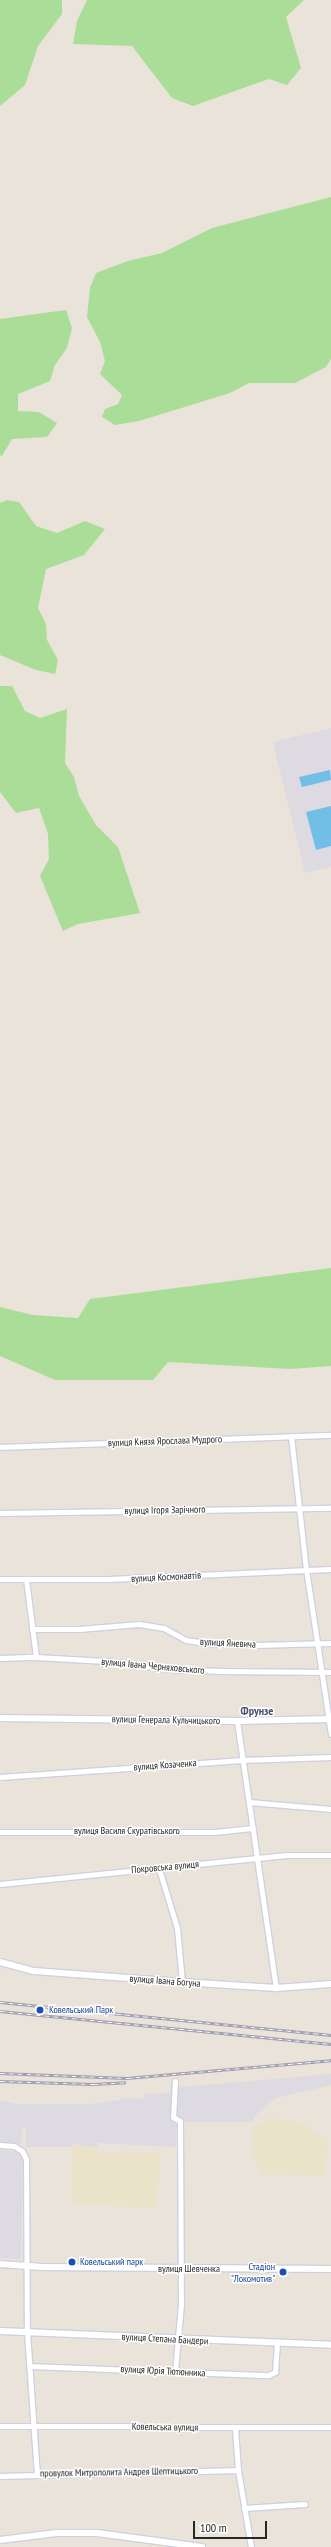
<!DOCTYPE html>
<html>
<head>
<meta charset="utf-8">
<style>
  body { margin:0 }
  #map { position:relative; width:331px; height:2547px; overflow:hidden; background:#e9e3d9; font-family:"PT Sans Narrow",sans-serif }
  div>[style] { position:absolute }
  .industrial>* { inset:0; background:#dddae1 }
  .education>* { inset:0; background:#eae2c9 }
  .green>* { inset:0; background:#aadd98 }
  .water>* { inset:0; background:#71bee6 }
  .roads { filter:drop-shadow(1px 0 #cfd1e0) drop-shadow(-1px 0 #cfd1e0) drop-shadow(0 1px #cfd1e0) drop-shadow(0 -1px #cfd1e0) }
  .minor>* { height:5px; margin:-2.5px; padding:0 2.5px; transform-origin:2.5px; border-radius:2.5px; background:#fff }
  .tertiary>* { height:6px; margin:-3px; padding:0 3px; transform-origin:3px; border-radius:3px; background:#fff }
  .rail>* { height:3px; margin-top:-1.5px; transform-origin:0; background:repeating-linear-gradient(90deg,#fff 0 4.5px,#9d9eb1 0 9px); box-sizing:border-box; border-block:1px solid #9d9eb1 }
  .dots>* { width:11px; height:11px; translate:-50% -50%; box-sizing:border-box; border:2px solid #fff; border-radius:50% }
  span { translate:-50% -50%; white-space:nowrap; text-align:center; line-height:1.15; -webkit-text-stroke:3px #fff; paint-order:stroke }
  .street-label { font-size:10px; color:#272727 }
  .transit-label { font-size:10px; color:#164399 }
  .left { translate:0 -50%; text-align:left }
  .right { translate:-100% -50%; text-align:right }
  .quarter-label { font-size:12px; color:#4b4f74; font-weight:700 }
  .scale { position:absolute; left:193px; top:2521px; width:74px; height:18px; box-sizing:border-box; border:2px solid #272727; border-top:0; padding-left:5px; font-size:12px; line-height:14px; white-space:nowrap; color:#272727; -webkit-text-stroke:3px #fff; paint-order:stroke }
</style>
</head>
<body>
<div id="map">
  <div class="industrial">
    <div style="clip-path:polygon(331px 728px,331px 867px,305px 873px,273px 742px)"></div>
    <div style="clip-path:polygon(331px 2074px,331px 2085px,276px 2098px,254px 2116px,254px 2122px,177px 2122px,176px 2147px,98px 2143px,97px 2148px,72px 2144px,72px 2147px,26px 2147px,26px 2128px,22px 2129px,21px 2144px,0 2142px,0 2100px,17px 2104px,92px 2104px,121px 2100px,121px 2098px,144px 2099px,144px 2094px,171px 2093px,181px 2087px)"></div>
    <div style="clip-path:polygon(0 2150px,17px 2152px,23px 2158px,21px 2258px,16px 2259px,0 2258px)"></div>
  </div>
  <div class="education">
    <div style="clip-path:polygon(272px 2119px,300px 2122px,323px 2137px,327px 2141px,325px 2175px,260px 2174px,254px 2156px,254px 2127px)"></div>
    <div style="clip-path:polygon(72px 2144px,97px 2148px,98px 2153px,160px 2153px,157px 2208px,73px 2204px)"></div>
  </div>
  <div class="green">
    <div style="clip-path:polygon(0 0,62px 0,62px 14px,38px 46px,25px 85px,0 106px)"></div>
    <div style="clip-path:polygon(87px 0,304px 0,286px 17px,301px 68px,287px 85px,269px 79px,193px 106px,172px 98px,132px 46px,73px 44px,77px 21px)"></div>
    <div style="clip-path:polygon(331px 197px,331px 359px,326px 367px,295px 383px,249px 383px,230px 393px,139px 421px,115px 425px,102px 417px,105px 409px,118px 404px,122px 395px,100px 374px,105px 361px,100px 342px,87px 317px,90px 288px,96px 273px,128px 261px,162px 253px,212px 228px)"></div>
    <div style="clip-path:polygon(66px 310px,72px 328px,67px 348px,55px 365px,50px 381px,18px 394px,18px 411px,39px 412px,57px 423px,47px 437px,12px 439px,2px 456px,0 455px,0 319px)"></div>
    <div style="clip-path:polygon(7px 500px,19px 502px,36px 526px,57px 533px,85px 521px,105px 529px,84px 555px,46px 569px,38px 608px,46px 624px,47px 640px,58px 660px,55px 674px,36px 670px,0 655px,0 503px)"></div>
    <div style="clip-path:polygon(0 686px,12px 686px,25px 711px,40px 718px,67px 709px,65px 763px,74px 777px,79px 796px,96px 825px,118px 847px,140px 913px,78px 924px,63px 931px,40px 876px,49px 859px,48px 834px,39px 808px,16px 813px,0 792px)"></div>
    <div style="clip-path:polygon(331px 1268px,331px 1366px,290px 1369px,168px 1362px,153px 1380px,55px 1380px,0 1356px,0 1307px,33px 1315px,78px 1318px,90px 1299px)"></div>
  </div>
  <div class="water">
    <div style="clip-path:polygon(330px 770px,331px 780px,302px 787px,299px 777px)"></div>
    <div style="clip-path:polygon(331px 806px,331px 846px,316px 850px,306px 812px)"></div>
  </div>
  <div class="roads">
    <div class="minor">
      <div style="left:291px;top:1436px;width:134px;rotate:83.6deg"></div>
      <div style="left:306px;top:1569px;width:167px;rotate:81.4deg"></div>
      <div style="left:0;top:1447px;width:331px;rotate:-2.1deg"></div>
      <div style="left:0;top:1513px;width:331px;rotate:-0.9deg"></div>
      <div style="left:0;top:1579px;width:108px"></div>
      <div style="left:108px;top:1579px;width:223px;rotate:-2.6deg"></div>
      <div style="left:26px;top:1579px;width:79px;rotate:82.7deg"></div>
      <div style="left:32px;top:1629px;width:47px"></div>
      <div style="left:79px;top:1629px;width:60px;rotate:-4.8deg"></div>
      <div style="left:139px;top:1624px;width:25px;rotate:9deg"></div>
      <div style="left:164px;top:1628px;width:25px;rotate:29deg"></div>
      <div style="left:186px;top:1640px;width:18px;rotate:9deg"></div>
      <div style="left:204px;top:1643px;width:51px;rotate:2.2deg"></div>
      <div style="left:255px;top:1645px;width:76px;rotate:-1.5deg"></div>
      <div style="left:0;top:1658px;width:36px;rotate:-2deg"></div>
      <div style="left:36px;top:1657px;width:69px;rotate:3.3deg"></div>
      <div style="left:105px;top:1661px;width:66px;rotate:6.9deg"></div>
      <div style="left:171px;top:1669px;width:51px;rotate:2.2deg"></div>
      <div style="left:222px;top:1671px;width:109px;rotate:0.5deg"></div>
      <div style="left:237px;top:1721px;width:270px;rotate:81.7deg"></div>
      <div style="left:0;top:1777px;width:243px;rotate:-4deg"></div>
      <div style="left:242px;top:1760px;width:89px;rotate:-1.9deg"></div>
      <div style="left:249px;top:1802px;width:82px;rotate:4.9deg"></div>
      <div style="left:0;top:1832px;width:214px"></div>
      <div style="left:214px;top:1832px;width:39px;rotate:-6deg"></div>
      <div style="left:159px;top:1869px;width:62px;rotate:73deg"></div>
      <div style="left:177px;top:1928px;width:54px;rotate:84.7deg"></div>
      <div style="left:0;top:1884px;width:288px;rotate:-5.8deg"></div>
      <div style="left:287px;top:1855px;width:44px"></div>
      <div style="left:175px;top:2081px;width:36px;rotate:93deg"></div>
      <div style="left:173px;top:2117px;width:8px;rotate:30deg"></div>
      <div style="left:180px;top:2121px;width:183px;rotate:89.7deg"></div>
      <div style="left:181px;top:2304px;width:67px;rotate:95.1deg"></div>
      <div style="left:0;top:2145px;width:14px;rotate:4deg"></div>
      <div style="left:14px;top:2146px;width:9px;rotate:32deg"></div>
      <div style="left:22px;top:2151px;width:9px;rotate:63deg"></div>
      <div style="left:26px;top:2159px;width:173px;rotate:89.7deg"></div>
      <div style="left:27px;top:2332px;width:142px;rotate:86deg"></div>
      <div style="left:30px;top:2366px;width:239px;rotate:2.2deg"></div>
      <div style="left:269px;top:2375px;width:7px;rotate:-27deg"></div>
      <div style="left:275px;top:2372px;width:30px;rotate:-86deg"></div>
      <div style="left:0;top:2426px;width:331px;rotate:0.2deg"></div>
      <div style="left:235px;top:2428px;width:42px;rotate:85.9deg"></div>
      <div style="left:238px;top:2470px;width:78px;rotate:80.4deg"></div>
      <div style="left:0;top:2476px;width:238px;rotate:-1.4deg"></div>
      <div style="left:244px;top:2508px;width:61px;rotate:-3.8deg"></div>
    </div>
    <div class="tertiary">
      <div style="left:0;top:1718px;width:237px;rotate:0.7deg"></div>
      <div style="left:237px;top:1721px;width:94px;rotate:-1.2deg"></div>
      <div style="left:0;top:1962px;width:35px;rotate:15deg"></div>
      <div style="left:34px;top:1971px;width:148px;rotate:4.3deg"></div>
      <div style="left:182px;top:1982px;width:94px;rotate:3.7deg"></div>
      <div style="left:276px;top:1988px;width:55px;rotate:-4.2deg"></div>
      <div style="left:0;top:2264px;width:42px;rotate:4.1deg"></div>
      <div style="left:42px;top:2267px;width:289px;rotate:0.4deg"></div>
      <div style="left:0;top:2331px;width:331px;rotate:2.4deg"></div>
      <div style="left:0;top:2540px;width:57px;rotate:-7deg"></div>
      <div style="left:57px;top:2533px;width:40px"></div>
      <div style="left:97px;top:2533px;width:106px;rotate:7.6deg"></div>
    </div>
  </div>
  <div class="rail">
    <div style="left:0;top:2002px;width:333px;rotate:5.7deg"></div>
    <div style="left:0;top:2011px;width:333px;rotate:5.7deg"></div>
    <div style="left:0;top:2073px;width:127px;rotate:2.3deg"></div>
    <div style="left:127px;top:2078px;width:205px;rotate:-5deg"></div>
    <div style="left:0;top:2081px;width:93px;rotate:1.8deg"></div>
    <div style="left:93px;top:2084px;width:33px;rotate:-3deg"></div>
  </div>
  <div class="dots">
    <div style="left:40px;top:2010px;background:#1a4fb4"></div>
    <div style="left:72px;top:2262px;background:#1a4fb4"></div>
    <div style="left:283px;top:2272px;background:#1a4fb4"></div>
  </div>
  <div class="street-label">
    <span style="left:165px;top:1441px;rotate:-2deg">вулиця Князя Ярослава Мудрого</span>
    <span style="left:165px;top:1510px;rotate:-1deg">вулиця Ігоря Зарічного</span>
    <span style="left:166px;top:1577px;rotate:-3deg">вулиця Космонавтів</span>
    <span style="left:228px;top:1643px;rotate:3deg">вулиця Яневича</span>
    <span style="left:153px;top:1666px;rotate:5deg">вулиця Івана Черняховського</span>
    <span style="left:166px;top:1720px;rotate:1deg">вулиця Генерала Кульчицького</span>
    <span style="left:165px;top:1765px;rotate:-4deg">вулиця Козаченка</span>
    <span style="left:127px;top:1831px">вулиця Василя Скуратівського</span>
    <span style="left:165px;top:1867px;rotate:-5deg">Покровська вулиця</span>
    <span style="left:165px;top:1981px;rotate:4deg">вулиця Івана Богуна</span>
    <span style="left:189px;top:2269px">вулиця Шевченка</span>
    <span style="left:165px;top:2339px;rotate:3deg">вулиця Степана Бандери</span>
    <span style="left:163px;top:2371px;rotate:3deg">вулиця Юрія Тютюнника</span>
    <span style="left:165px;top:2427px;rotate:1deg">Ковельська вулиця</span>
    <span style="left:119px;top:2472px;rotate:-1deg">провулок Митрополита Андрея Шептицького</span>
  </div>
  <div class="transit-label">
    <span class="left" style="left:49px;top:2010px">Ковельський Парк</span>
    <span class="left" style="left:80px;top:2262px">Ковельський парк</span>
    <span class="right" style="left:275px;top:2272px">Стадіон<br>"Локомотив"</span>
  </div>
  <div class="quarter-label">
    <span style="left:257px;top:1711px">Фрунзе</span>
  </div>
  <div class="scale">100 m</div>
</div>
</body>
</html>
